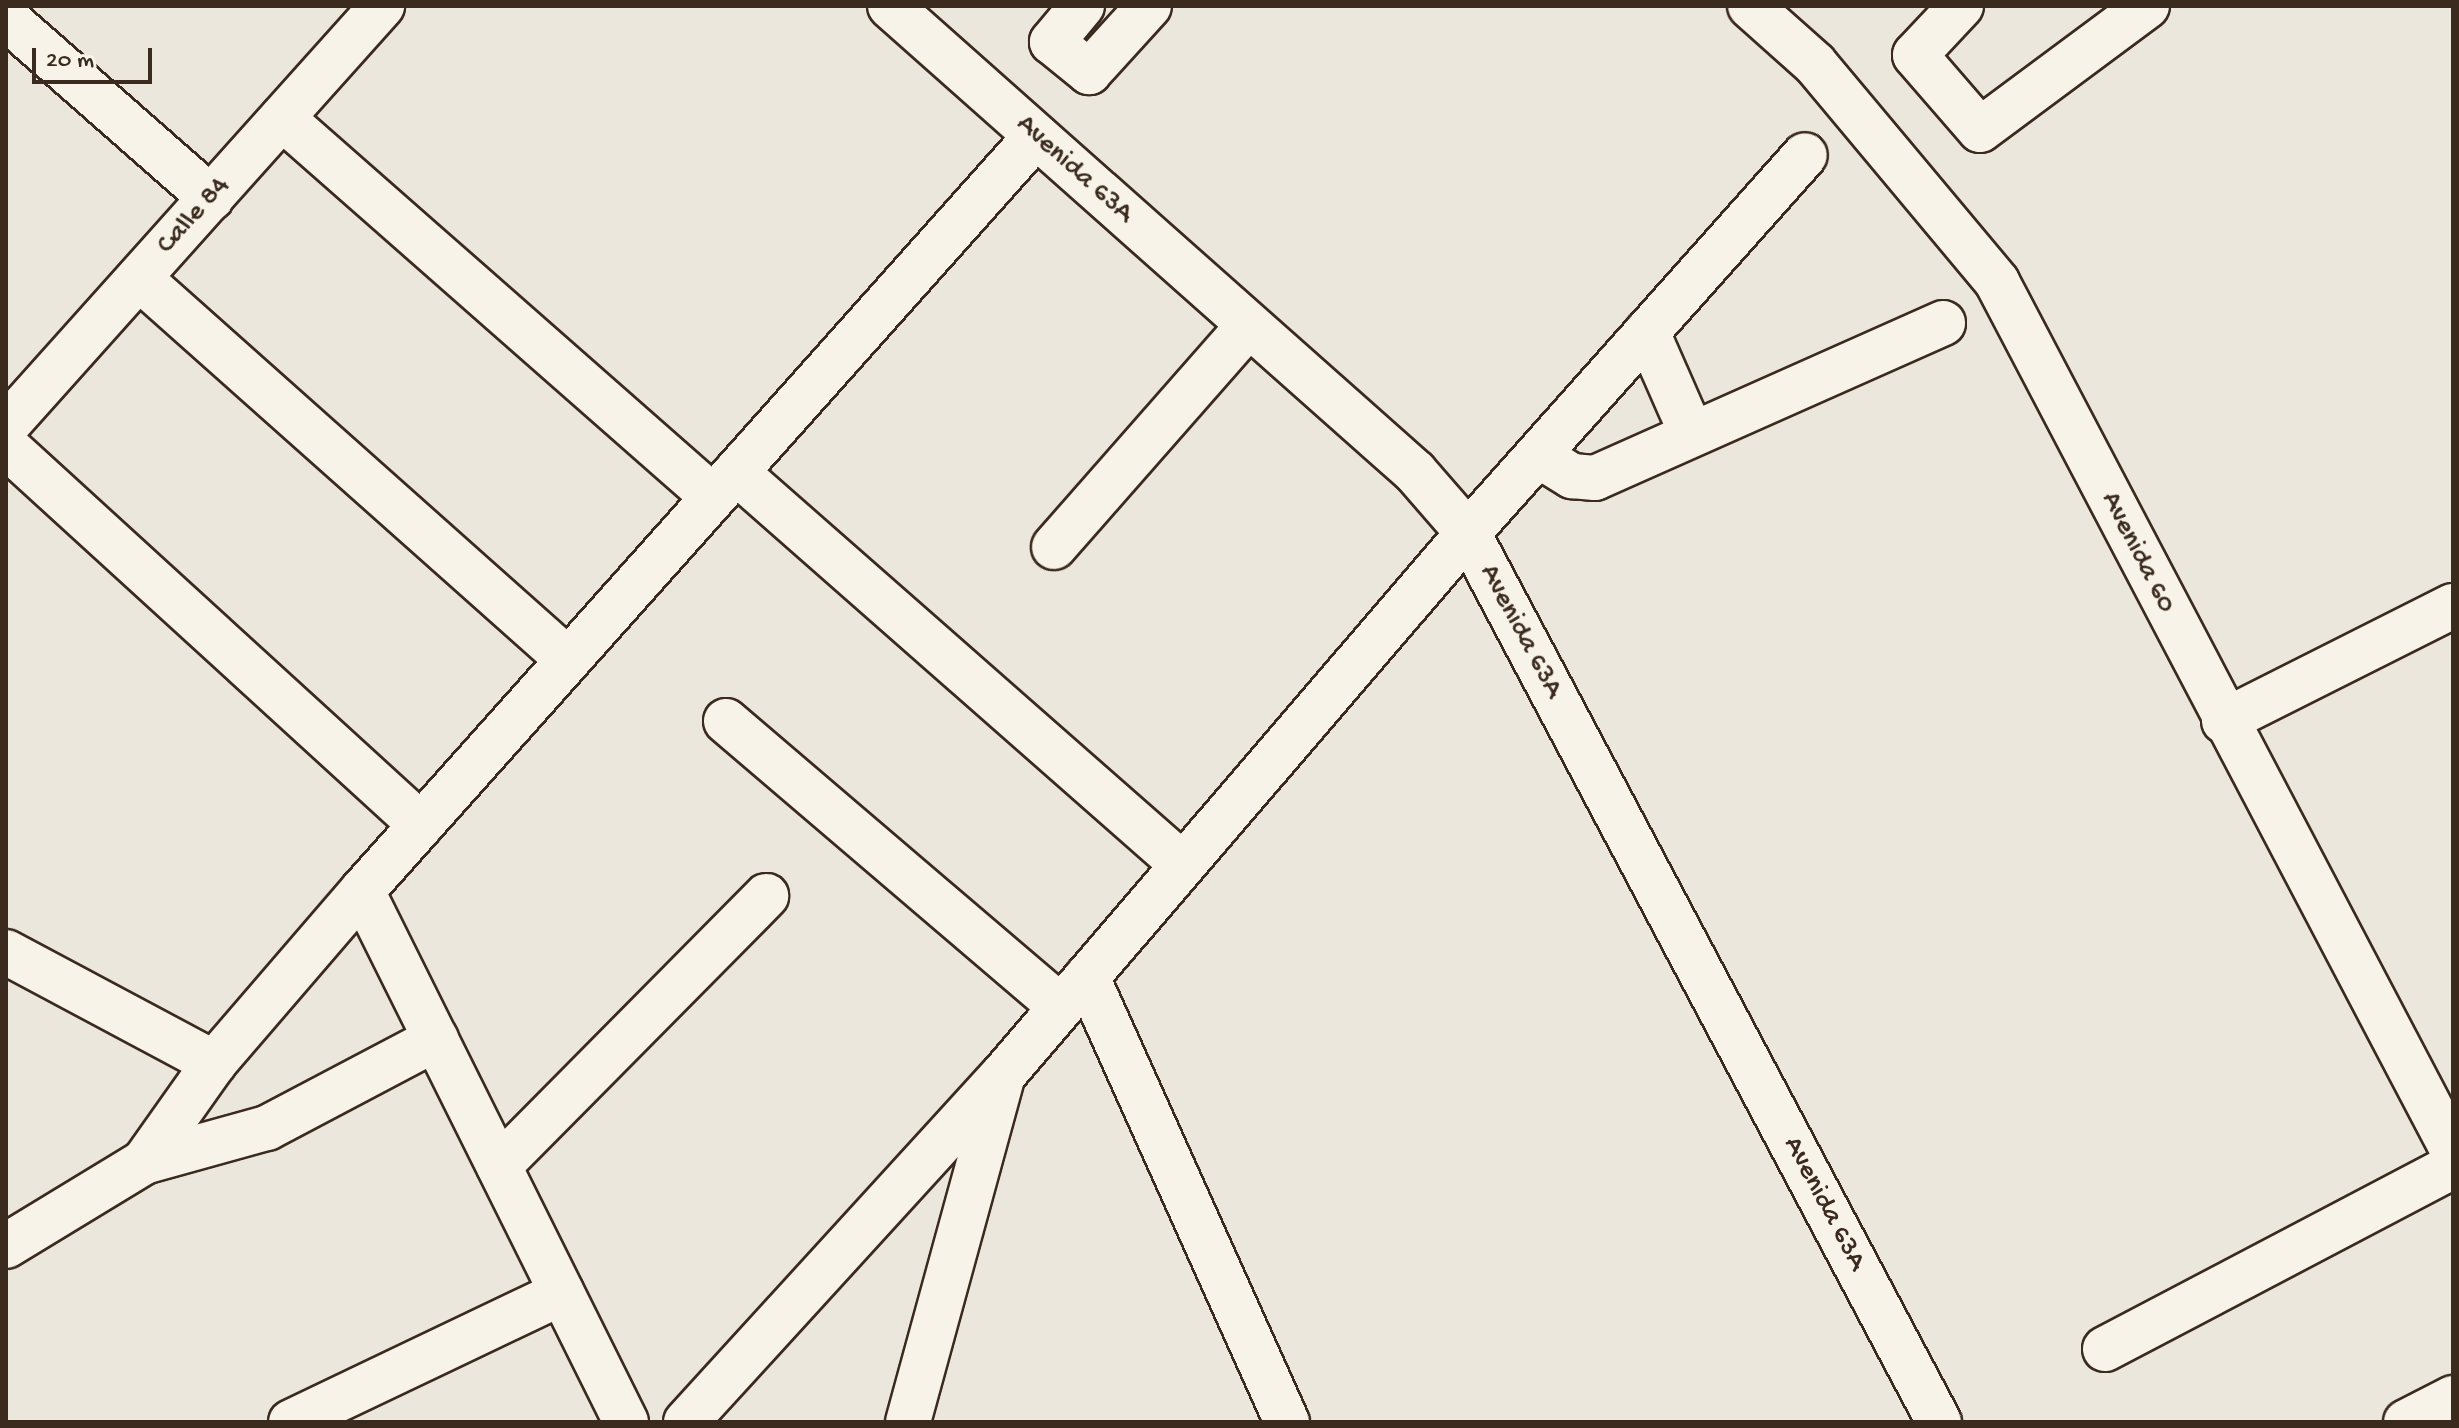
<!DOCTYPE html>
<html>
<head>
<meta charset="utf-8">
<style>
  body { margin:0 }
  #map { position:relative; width:2459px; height:1428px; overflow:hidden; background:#ece7dc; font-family:"Gochi Hand",sans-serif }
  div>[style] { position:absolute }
  .roads { filter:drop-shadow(2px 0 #3b2a1e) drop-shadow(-2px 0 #3b2a1e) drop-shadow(0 2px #3b2a1e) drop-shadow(0 -2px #3b2a1e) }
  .minor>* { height:44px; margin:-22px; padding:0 22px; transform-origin:22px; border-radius:22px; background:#f7f3e8 }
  span { translate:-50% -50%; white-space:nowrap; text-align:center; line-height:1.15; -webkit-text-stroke:8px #f7f3e8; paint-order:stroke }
  .street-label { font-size:28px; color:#3b2a1e }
  .frame { position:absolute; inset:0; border:8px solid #3b2a1e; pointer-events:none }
  .scale { position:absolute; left:32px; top:48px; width:120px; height:36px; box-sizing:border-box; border:4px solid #3b2a1e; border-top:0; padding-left:10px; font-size:24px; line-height:28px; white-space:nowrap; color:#3b2a1e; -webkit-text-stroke:6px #f7f3e8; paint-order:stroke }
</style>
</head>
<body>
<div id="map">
  <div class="roads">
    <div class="minor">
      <div style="left:890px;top:6px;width:702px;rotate:41.59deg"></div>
      <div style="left:1415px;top:472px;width:81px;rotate:49deg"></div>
      <div style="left:1468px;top:533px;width:1006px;rotate:62.08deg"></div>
      <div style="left:1082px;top:6px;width:47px;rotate:129.8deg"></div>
      <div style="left:1052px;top:42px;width:48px;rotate:39deg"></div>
      <div style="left:1089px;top:72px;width:89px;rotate:-47.7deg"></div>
      <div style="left:1750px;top:6px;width:87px;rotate:41.7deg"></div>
      <div style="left:1815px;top:64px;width:284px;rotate:50.1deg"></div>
      <div style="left:1997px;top:282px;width:981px;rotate:62.31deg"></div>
      <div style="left:1961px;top:6px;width:67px;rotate:133.2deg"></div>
      <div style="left:1915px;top:55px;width:99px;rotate:49.1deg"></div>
      <div style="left:1980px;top:130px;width:208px;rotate:-36.6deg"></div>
      <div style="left:6px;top:18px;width:273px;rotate:41.3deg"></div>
      <div style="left:282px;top:118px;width:574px;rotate:41.33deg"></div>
      <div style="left:139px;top:278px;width:574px;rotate:41.68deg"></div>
      <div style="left:1647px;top:332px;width:109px;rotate:66.3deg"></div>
      <div style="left:6px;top:426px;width:564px;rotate:-48.16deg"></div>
      <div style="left:6px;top:446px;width:562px;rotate:42.4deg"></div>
      <div style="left:1538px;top:455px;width:40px;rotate:32deg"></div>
      <div style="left:1572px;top:476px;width:23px;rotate:5deg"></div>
      <div style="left:1595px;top:478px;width:381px;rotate:-24deg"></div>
      <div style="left:736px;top:472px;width:595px;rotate:41.32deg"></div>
      <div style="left:1054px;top:547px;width:295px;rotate:-48.7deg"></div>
      <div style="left:726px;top:721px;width:440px;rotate:40.5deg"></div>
      <div style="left:2224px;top:721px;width:256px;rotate:-26.7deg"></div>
      <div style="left:362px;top:891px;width:593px;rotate:63.56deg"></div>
      <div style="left:6px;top:952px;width:236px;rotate:28.1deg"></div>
      <div style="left:1087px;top:977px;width:488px;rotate:65.8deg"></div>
      <div style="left:144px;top:1162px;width:128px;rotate:-15.5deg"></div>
      <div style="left:267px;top:1128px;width:191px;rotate:-27.8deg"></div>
      <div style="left:499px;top:1166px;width:380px;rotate:-45.3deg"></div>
      <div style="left:6px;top:1246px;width:162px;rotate:-31.3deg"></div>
      <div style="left:144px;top:1162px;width:121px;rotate:-54.7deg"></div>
      <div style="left:214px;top:1063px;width:227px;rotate:-49.3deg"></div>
      <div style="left:362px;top:891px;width:1012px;rotate:-48.24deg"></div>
      <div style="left:2105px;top:1349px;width:393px;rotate:-27.7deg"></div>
      <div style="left:291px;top:1422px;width:300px;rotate:-25.5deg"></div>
      <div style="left:686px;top:1422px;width:470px;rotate:-47.6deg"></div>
      <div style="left:1003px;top:1075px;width:714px;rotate:-49.37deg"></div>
      <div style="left:1468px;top:533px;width:506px;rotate:-48.28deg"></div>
      <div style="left:908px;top:1422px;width:353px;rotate:-74.7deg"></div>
      <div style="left:2406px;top:1422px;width:53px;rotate:-27.1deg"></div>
    </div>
  </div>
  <div class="street-label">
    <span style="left:1074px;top:170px;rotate:42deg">Avenida 63A</span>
    <span style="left:194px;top:216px;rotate:-48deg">Calle 84</span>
    <span style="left:2137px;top:553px;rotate:63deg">Avenida 60</span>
    <span style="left:1520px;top:632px;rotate:62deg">Avenida 63A</span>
    <span style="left:1824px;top:1204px;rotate:62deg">Avenida 63A</span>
  </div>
  <div class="frame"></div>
  <div class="scale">20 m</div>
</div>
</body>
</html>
